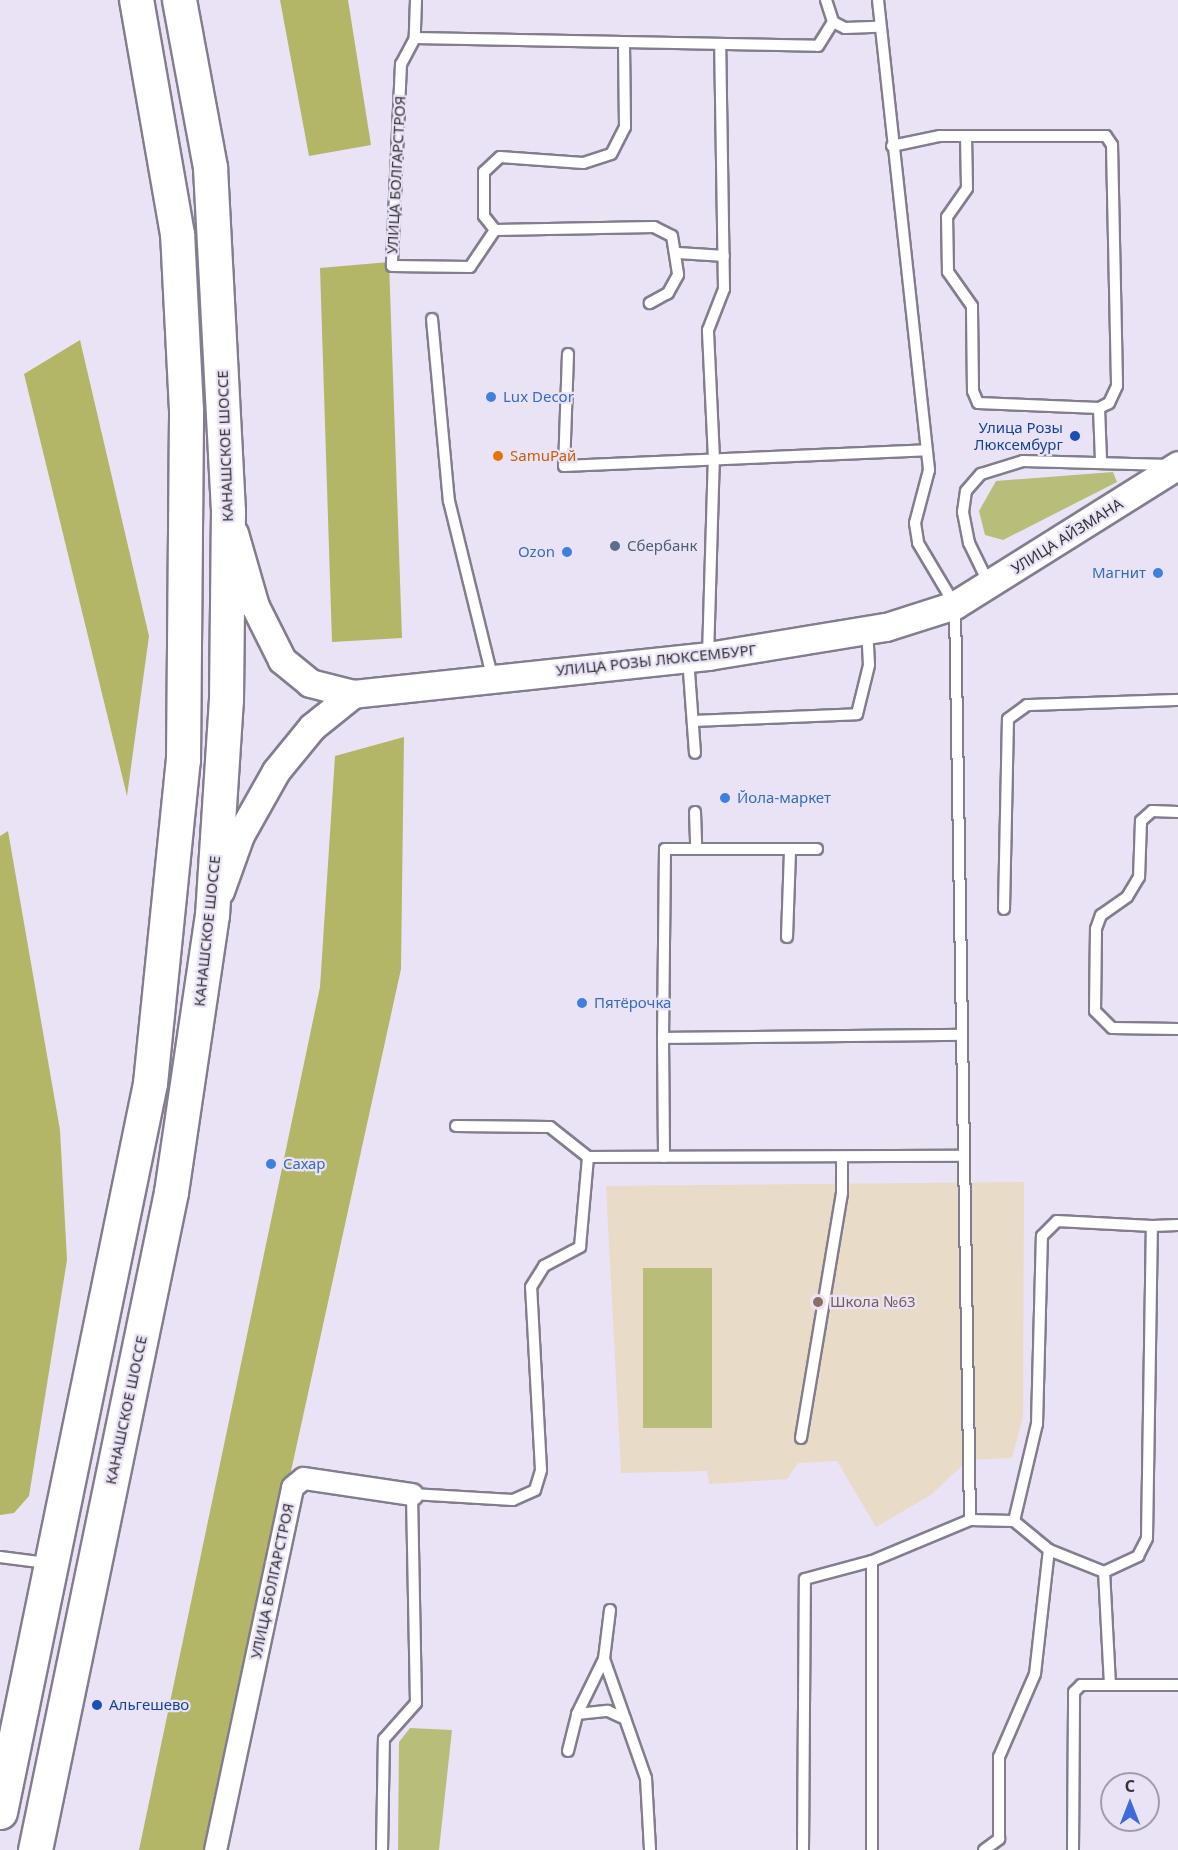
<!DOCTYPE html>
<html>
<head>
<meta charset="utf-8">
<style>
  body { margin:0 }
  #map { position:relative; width:1178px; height:1850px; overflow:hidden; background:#eae3f6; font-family:"Noto Sans",sans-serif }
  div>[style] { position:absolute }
  .education>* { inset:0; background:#e8dbc8 }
  .green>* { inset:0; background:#b9bd7a }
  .forest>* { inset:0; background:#b2b666 }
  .roads { filter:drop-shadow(2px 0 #837d8e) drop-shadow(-2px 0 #837d8e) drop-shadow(0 2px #837d8e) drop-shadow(0 -2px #837d8e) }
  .service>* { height:10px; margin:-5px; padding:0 5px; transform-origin:5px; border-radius:5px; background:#fff }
  .minor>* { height:21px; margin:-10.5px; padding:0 10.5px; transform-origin:10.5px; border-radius:10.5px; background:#fff }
  .tertiary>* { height:27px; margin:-13.5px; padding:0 13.5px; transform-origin:13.5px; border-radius:13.5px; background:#fff }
  .primary>* { height:33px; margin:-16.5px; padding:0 16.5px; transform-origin:16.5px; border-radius:16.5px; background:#fff }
  .dots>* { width:16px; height:16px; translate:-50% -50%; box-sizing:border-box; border:3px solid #eae3f6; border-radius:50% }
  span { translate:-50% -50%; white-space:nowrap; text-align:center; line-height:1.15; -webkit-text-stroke:4.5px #eae3f6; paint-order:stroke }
  .street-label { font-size:15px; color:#36333a }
  .shop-label { font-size:15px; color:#366cbe }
  .left { translate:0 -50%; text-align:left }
  .right { translate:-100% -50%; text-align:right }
  .transit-label { font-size:15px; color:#164399 }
  .food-label { font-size:15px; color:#c56008 }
  .service-label { font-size:15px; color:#4e5e75 }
  .education-label { font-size:15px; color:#785e54 }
  .north { position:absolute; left:1100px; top:1772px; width:60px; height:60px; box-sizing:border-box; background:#eae3f6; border:2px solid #a29dab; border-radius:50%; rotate:0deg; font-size:16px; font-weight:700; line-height:24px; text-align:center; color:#36333a }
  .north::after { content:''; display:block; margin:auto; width:21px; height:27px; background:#3e6adb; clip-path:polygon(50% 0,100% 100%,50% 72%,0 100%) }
</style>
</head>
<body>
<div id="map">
  <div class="education">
    <div style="clip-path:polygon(1024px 1182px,1023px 1417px,1012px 1458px,968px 1460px,931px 1495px,876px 1527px,837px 1461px,798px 1463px,787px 1479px,709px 1484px,707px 1471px,621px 1473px,606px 1186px)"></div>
  </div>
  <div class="green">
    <div style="clip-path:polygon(1113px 472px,1117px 482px,1003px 540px,985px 535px,979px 511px,996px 481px)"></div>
    <div style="clip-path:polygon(643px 1268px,712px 1268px,712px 1428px,643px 1428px)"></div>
    <div style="clip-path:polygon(410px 1728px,452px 1730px,439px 1850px,398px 1850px,399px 1742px)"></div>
  </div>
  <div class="forest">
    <div style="clip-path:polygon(280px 0,348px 0,371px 145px,309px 156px)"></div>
    <div style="clip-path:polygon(389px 262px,402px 638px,332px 642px,320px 268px)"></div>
    <div style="clip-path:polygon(80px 340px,149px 636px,127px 796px,24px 374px)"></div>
    <div style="clip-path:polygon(404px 737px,401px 969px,208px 1850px,139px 1850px,320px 987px,335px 756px)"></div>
    <div style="clip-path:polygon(8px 831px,60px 1130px,67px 1260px,29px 1496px,14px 1513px,0 1515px,0 836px)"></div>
  </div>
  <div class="roads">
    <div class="service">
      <div style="left:416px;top:0;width:38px;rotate:92deg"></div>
      <div style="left:415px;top:38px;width:30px;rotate:118deg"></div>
      <div style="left:401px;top:64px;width:202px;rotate:92.6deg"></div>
      <div style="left:392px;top:266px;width:78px;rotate:0.7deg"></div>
      <div style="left:470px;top:267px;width:45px;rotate:-56deg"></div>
      <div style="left:826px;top:0;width:23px;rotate:72deg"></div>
      <div style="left:833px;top:22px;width:13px;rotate:27deg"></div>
      <div style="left:845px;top:28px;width:33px;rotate:-2deg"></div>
      <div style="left:878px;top:0;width:473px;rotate:83.8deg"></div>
      <div style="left:929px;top:470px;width:55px;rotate:104.8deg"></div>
      <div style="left:915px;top:523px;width:20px;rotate:81deg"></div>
      <div style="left:918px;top:543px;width:72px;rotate:59.2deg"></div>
      <div style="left:955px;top:605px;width:915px;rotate:89.06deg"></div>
      <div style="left:415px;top:38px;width:403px;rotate:1.1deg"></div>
      <div style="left:818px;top:46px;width:28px;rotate:-58deg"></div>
      <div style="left:624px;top:44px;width:83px;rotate:89.3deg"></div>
      <div style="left:625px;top:127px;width:30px;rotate:117deg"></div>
      <div style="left:611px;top:154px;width:29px;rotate:162deg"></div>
      <div style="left:583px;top:163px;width:83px;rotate:-175.9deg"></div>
      <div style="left:500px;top:157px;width:22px;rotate:137deg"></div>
      <div style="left:484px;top:172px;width:44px;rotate:90deg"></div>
      <div style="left:484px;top:216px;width:18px;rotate:52deg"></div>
      <div style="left:495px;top:230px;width:159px;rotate:-1.1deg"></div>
      <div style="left:654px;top:227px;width:20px;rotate:27deg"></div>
      <div style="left:672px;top:236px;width:39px;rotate:81deg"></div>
      <div style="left:678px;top:275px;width:21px;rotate:119deg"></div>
      <div style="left:668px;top:293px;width:21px;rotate:151deg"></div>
      <div style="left:892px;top:146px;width:49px;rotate:-11.8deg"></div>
      <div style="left:940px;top:136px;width:166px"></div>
      <div style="left:1106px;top:136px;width:11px;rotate:56deg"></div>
      <div style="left:1112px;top:145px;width:241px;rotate:88.8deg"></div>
      <div style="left:1117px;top:386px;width:19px;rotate:115deg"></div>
      <div style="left:1109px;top:403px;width:11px;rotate:153deg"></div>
      <div style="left:1099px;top:408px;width:121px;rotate:-177.6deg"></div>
      <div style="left:978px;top:403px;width:13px;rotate:-113deg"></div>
      <div style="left:973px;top:391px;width:85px;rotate:-90.7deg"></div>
      <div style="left:972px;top:306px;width:42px;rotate:-125.2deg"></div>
      <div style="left:948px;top:272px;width:55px;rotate:-91deg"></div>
      <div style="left:947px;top:217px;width:35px;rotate:-55deg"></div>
      <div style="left:967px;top:188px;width:52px;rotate:-91.1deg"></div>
      <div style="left:679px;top:253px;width:45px;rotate:3.8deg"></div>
      <div style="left:432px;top:319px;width:183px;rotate:84.7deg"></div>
      <div style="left:449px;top:501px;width:180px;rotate:76.2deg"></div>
      <div style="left:568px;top:354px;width:112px;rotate:92deg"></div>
      <div style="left:564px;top:466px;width:363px;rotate:-2.5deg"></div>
      <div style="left:1099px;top:408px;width:52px;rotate:87.8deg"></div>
      <div style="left:989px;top:584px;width:46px;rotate:-116deg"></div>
      <div style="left:969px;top:543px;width:32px;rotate:-101deg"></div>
      <div style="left:963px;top:512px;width:21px;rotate:-82deg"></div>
      <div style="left:966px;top:491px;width:23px;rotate:-49deg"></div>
      <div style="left:981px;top:474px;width:44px;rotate:-17.2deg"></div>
      <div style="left:1023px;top:461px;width:146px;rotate:1.6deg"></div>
      <div style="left:708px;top:656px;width:197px;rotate:-88.3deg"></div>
      <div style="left:714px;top:459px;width:129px;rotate:-92.7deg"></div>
      <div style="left:708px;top:330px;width:44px;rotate:-68.7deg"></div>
      <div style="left:724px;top:289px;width:243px;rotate:-90.9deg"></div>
      <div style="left:688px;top:658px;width:95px;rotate:85.8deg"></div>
      <div style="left:693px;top:721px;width:164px;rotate:-2.4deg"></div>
      <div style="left:857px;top:714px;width:50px;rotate:-76.2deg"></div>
      <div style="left:869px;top:665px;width:33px;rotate:-93deg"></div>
      <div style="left:695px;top:812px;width:36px;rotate:88deg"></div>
      <div style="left:1178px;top:812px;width:26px;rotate:-178deg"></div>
      <div style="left:1152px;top:811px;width:15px;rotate:138deg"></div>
      <div style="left:1141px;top:821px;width:56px;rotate:92deg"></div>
      <div style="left:1139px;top:877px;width:23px;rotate:121deg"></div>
      <div style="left:1127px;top:897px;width:32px;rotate:145deg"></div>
      <div style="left:1101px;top:915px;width:15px;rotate:110deg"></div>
      <div style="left:1096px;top:929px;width:82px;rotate:90.7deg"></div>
      <div style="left:1095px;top:1011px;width:24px;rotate:45deg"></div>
      <div style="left:1112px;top:1028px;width:66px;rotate:0.9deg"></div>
      <div style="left:817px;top:849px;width:152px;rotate:180deg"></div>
      <div style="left:665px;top:849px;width:189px;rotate:90.6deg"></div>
      <div style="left:663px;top:1038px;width:299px;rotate:-0.6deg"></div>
      <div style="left:1004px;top:909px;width:190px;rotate:-88.8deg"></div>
      <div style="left:1008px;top:719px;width:24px;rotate:-36deg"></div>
      <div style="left:1027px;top:705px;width:151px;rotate:-1.9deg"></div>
      <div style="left:787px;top:937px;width:88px;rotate:-88deg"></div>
      <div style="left:663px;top:1038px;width:119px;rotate:89.5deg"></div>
      <div style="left:456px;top:1126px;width:94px;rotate:0.6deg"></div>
      <div style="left:550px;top:1127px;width:48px;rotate:38.3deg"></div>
      <div style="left:588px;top:1157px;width:376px;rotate:-0.2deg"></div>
      <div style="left:801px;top:1438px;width:248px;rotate:-80.5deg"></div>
      <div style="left:842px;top:1193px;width:36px;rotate:-90deg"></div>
      <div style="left:1014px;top:1521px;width:100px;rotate:-76.7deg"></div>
      <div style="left:1037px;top:1424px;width:188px;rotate:-88.5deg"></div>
      <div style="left:1042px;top:1236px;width:21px;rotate:-45deg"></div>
      <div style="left:1057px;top:1221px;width:95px;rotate:3deg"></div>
      <div style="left:0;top:1557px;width:47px;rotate:7.3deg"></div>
      <div style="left:872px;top:1561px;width:289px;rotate:90deg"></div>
      <div style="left:610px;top:1610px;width:49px;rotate:97deg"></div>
      <div style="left:604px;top:1659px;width:126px;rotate:70.6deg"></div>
      <div style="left:646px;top:1778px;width:72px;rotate:86.8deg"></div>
      <div style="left:604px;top:1659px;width:61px;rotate:116.1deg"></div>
      <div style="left:577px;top:1714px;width:31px;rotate:-6deg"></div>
      <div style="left:608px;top:1711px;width:19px;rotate:25deg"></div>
      <div style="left:1110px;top:1685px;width:113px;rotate:-93deg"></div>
      <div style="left:1104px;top:1572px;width:38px;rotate:-25deg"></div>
      <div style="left:1138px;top:1556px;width:20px;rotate:-63deg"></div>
      <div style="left:1147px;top:1538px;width:312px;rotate:-89.1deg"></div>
      <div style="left:1152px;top:1226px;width:26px;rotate:-2deg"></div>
      <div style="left:568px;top:1751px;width:38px;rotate:-76deg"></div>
      <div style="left:382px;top:1850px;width:111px;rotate:-89deg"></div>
      <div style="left:384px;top:1739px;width:48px;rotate:-48.4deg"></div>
      <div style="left:416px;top:1703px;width:209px;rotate:-91.1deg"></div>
      <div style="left:412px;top:1494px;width:101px;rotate:3.4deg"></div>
      <div style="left:513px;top:1500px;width:24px;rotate:-24deg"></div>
      <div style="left:535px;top:1490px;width:21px;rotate:-73deg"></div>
      <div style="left:541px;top:1470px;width:183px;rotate:-93.1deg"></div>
      <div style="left:531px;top:1287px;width:25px;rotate:-58deg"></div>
      <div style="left:544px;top:1266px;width:41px;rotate:-27.8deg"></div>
      <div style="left:580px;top:1247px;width:90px;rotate:-84.9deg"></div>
      <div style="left:803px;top:1850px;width:271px;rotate:-89.6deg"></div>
      <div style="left:805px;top:1579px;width:69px;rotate:-15deg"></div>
      <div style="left:872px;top:1561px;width:106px;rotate:-22.7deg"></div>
      <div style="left:970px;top:1520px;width:44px;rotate:1.3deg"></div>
      <div style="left:1014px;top:1521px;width:45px;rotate:39.6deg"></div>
      <div style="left:1049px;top:1550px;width:59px;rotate:21.8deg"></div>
      <div style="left:984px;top:1850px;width:19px;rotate:-36deg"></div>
      <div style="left:999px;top:1839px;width:82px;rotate:-90deg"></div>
      <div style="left:999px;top:1757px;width:90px;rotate:-66.6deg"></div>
      <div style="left:1035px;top:1674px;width:125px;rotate:-83.6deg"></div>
      <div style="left:1073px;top:1850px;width:158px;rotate:-89.6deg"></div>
      <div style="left:1074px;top:1692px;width:10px;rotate:-45deg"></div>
      <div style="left:1081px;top:1685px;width:97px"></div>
    </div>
    <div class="minor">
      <div style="left:215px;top:1850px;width:371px;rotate:-78deg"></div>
      <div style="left:292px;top:1487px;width:14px;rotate:-39deg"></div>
      <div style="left:303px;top:1478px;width:110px;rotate:8.4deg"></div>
    </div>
    <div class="tertiary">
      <div style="left:234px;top:533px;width:76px;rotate:74deg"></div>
      <div style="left:255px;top:606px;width:60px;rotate:63.4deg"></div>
      <div style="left:282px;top:660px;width:36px;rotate:39deg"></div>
      <div style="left:310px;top:683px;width:44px;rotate:14.3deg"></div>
      <div style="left:353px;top:694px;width:357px;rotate:-6.1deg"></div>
      <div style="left:708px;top:656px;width:180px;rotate:-9.3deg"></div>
      <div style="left:886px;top:627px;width:72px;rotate:-17.7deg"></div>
      <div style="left:955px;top:605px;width:263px;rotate:-32.1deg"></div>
      <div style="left:220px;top:891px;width:59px;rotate:-70.3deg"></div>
      <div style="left:240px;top:835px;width:73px;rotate:-60.6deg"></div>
      <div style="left:276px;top:771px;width:57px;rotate:-50.7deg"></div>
      <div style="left:312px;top:727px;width:53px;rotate:-38.8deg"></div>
    </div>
    <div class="primary">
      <div style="left:0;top:1812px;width:744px;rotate:-78.37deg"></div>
      <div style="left:150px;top:1083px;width:325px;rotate:-84.2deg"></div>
      <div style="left:183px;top:760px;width:350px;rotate:-89.5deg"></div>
      <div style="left:186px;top:410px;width:176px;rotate:-92.9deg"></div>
      <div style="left:177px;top:234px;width:238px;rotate:-99.9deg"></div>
      <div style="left:35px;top:1850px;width:672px;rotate:-78.32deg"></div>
      <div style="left:171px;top:1192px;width:280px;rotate:-81.6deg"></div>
      <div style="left:212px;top:915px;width:215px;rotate:-86.3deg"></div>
      <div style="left:226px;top:700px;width:189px;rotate:-89.4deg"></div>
      <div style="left:228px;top:511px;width:344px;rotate:-93deg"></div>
      <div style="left:210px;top:167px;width:170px;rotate:-100.5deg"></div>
    </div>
  </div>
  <div class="dots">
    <div style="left:491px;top:397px;background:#3f7fe0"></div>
    <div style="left:1075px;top:436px;background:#1a4fb4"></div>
    <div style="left:498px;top:456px;background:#e8710a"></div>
    <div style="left:615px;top:546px;background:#5c6f8a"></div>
    <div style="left:567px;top:552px;background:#3f7fe0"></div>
    <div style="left:1158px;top:573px;background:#3f7fe0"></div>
    <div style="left:725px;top:798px;background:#3f7fe0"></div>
    <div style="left:582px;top:1003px;background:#3f7fe0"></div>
    <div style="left:271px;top:1164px;background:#3f7fe0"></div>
    <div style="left:818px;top:1302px;background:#8d6e63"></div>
    <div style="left:97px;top:1705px;background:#1a4fb4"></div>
  </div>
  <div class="street-label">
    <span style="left:396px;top:175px;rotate:-87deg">УЛИЦА БОЛГАРСТРОЯ</span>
    <span style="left:225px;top:446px;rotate:-92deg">КАНАШСКОЕ ШОССЕ</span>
    <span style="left:1067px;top:536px;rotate:-32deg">УЛИЦА АЙЗМАНА</span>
    <span style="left:656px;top:660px;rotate:-6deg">УЛИЦА РОЗЫ ЛЮКСЕМБУРГ</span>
    <span style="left:207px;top:931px;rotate:-84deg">КАНАШСКОЕ ШОССЕ</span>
    <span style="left:126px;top:1410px;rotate:-78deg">КАНАШСКОЕ ШОССЕ</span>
    <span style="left:272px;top:1581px;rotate:-78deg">УЛИЦА БОЛГАРСТРОЯ</span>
  </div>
  <div class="shop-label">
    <span class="left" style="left:503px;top:397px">Lux Decor</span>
    <span class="right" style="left:555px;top:552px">Ozon</span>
    <span class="right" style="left:1146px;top:573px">Магнит</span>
    <span class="left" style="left:737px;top:798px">Йола-маркет</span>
    <span class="left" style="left:594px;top:1003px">Пятёрочка</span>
    <span class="left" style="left:283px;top:1164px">Сахар</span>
  </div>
  <div class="transit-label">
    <span class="right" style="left:1063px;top:436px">Улица Розы<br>Люксембург</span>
    <span class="left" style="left:109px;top:1705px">Альгешево</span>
  </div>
  <div class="food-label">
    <span class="left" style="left:510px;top:456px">SamuРай</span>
  </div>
  <div class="service-label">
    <span class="left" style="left:627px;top:546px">Сбербанк</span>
  </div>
  <div class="education-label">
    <span class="left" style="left:830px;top:1302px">Школа №63</span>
  </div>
  <div class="north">С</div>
</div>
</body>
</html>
